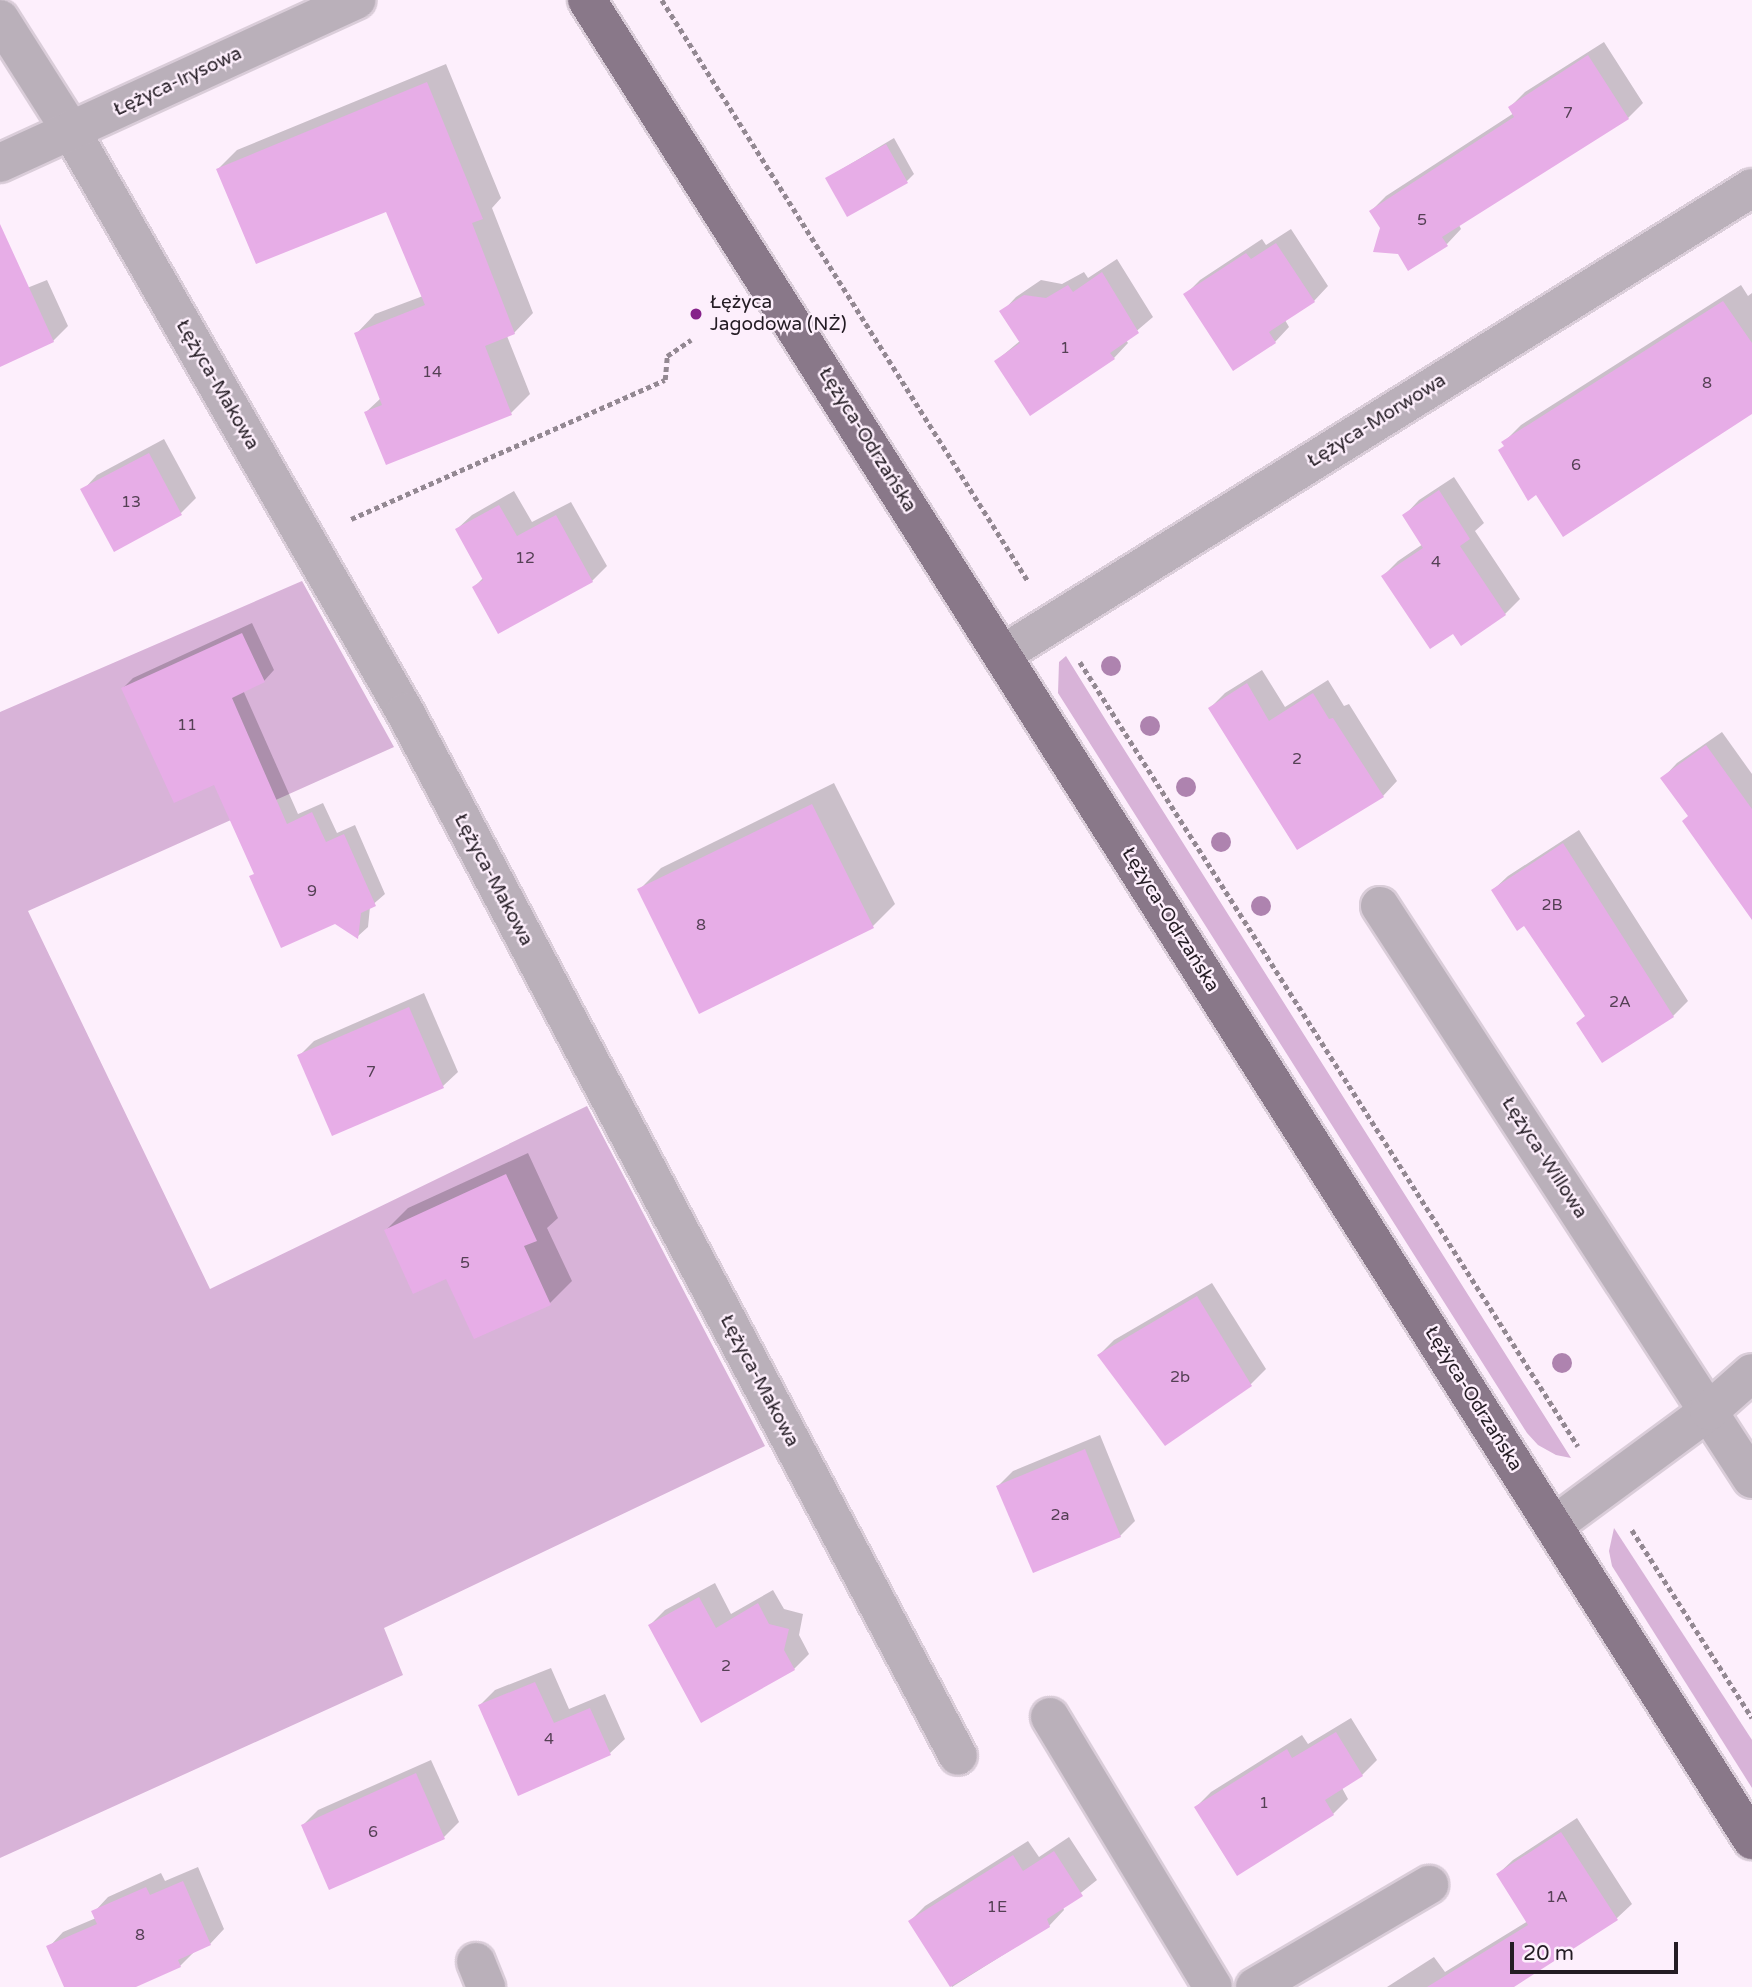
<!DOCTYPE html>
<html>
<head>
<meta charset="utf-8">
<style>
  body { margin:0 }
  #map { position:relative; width:1752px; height:1987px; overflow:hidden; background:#fdeffc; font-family:"Varela Round",sans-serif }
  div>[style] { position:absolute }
  .green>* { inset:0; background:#d8b3d8 }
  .shadow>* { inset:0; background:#0003 }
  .building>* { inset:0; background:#e7ade7 }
  .path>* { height:4.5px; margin-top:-2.25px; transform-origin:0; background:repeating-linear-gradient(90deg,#938892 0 5px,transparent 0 8.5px) }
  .roads { filter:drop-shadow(2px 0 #dacdd9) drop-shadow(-2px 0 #dacdd9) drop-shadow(0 2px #dacdd9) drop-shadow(0 -2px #dacdd9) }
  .minor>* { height:38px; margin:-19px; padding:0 19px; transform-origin:19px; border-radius:19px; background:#bab0ba }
  .major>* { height:38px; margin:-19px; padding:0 19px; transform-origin:19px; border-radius:19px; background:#897889 }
  .trees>* { width:20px; height:20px; margin:-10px; border-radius:50%; background:#ae83af }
  .dots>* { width:19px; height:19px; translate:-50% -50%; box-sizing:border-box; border:4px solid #fdeffc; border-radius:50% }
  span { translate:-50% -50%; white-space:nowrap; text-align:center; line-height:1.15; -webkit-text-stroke:5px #fdeffc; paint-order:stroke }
  .number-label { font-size:16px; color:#554055 }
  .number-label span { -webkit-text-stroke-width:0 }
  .street-label { font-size:19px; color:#241c24 }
  .poi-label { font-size:19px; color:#241c24 }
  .left { translate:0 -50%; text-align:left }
  .scale { position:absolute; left:1510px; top:1942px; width:168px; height:32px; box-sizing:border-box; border:4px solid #241c24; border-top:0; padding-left:9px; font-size:21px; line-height:24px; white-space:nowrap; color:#241c24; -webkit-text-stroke:5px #fdeffc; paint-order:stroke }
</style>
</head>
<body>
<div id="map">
  <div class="green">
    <div style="clip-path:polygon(302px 581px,394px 747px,28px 911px,210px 1289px,587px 1106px,765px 1446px,384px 1628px,403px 1675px,0 1858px,0 712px)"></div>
    <div style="clip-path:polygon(1066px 656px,1115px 735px,1571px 1458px,1556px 1455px,1538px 1445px,1527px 1433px,1058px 693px,1059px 662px)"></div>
    <div style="clip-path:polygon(1614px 1528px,1752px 1740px,1752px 1788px,1612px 1566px,1609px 1551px)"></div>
  </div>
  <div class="shadow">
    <div style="clip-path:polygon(1604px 42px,1643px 103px,1628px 118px,1459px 225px,1461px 229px,1447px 244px,1382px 227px,1371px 211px,1386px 196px,1514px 113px,1510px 107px,1525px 92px)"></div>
    <div style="clip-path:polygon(446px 64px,501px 198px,492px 208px,533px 313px,514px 333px,507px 336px,530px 394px,511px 413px,366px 412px,381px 398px,356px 334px,375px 314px,423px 296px,387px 210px,218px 169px,237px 150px)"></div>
    <div style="clip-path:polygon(894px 138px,914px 174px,907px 181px,827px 178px)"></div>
    <div style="clip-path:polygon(1291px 229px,1328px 286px,1314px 301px,1285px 320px,1289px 327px,1275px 342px,1185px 295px,1200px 280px,1262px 239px,1266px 245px)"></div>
    <div style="clip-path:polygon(1117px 259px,1153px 317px,1126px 340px,1128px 343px,1114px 358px,996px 361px,1021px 340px,1002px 312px,1016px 297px,1041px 280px,1062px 284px,1084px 272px,1088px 278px)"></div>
    <div style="clip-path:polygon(0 277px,17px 292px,47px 280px,68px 326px,53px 341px,0 365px)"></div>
    <div style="clip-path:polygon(1741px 285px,1748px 296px,1752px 293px,1752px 412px,1505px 445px,1503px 443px,1521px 425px)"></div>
    <div style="clip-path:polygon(164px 439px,196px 498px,181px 513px,115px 550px,83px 490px,97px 475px)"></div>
    <div style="clip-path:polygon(1454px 477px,1484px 523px,1475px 531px,1520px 599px,1505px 614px,1453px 631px,1383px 576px,1398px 561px,1423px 544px,1405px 515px,1419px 500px)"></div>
    <div style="clip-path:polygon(514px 491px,532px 522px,571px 502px,607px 566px,592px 581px,474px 587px,484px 577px,457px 529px,472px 515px)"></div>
    <div style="clip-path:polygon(252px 623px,274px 670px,264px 681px,243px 690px,298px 814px,323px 803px,337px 833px,355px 825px,385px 894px,370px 907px,368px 927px,357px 937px,255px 873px,214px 782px,123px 688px,133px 678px)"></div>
    <div style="clip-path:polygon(1262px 670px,1285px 707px,1328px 680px,1344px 706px,1349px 704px,1397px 781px,1383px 796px,1210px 708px,1225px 693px)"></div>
    <div style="clip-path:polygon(1722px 732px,1752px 774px,1752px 868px,1690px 816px,1663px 778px,1677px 763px)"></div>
    <div style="clip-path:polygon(834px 783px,895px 904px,873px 926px,639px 890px,661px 868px)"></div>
    <div style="clip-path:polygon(1579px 830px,1688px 1001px,1673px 1016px,1586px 1015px,1525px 924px,1493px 890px,1508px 876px)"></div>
    <div style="clip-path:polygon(424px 993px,458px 1072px,443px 1086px,299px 1056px,314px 1041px)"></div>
    <div style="clip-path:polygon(528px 1153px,558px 1218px,547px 1228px,572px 1281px,550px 1303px,447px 1277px,386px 1230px,408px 1208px)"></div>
    <div style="clip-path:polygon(1212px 1283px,1266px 1369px,1251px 1384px,1165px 1444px,1099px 1355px,1114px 1340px)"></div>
    <div style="clip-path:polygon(1100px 1435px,1135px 1521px,1120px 1536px,998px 1486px,1013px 1471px)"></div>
    <div style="clip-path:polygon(715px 1583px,731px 1614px,773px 1590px,784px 1609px,803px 1614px,799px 1635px,809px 1654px,794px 1669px,650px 1625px,665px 1610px)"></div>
    <div style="clip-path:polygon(551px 1668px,569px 1709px,605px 1694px,625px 1739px,610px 1753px,480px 1705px,495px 1690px)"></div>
    <div style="clip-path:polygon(1351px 1718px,1377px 1760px,1362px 1775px,1342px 1788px,1348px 1799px,1333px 1814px,1238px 1873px,1196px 1807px,1211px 1792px,1302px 1735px,1308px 1744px)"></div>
    <div style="clip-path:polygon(431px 1760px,459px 1822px,444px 1837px,303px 1825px,318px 1810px)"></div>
    <div style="clip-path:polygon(1577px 1818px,1632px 1904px,1617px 1918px,1511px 1987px,1387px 1987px,1434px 1957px,1445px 1972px,1528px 1921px,1498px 1874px,1513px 1860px)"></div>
    <div style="clip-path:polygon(1069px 1837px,1097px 1880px,1063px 1907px,1064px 1910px,1049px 1926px,952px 1987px,910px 1921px,925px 1906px,1028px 1841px,1039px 1857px)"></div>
    <div style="clip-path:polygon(198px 1867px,224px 1929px,210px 1944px,195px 1951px,180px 1966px,131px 1987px,66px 1987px,49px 1947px,63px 1932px,96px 1918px,94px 1912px,108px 1897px,161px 1873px,165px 1881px)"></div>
  </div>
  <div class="building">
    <div style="clip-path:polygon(1588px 55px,1629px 119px,1442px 237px,1448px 246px,1408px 271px,1398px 254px,1373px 252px,1380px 228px,1369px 211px,1514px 117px,1508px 107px)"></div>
    <div style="clip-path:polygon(427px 82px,483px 219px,472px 223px,515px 334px,485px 346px,512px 415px,386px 465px,364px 412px,382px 405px,354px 333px,425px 305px,386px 212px,256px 264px,216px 169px)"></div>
    <div style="clip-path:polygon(886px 144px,908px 183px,847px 217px,825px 178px)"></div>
    <div style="clip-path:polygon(0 224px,54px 342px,0 367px)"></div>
    <div style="clip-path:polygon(1276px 243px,1315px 302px,1269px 332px,1276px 343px,1233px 371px,1183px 294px,1246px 253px,1251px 259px)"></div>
    <div style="clip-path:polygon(1102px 272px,1139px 333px,1110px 353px,1115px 359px,1030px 416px,994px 361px,1020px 343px,999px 311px,1024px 295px,1046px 298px,1068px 285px,1073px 292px)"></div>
    <div style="clip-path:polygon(1723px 301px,1752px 343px,1752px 414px,1563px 537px,1536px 495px,1528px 501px,1498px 450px,1504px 446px,1501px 442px)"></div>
    <div style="clip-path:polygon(149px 453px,182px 515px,114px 552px,80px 489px)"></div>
    <div style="clip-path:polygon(1439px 490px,1470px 539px,1460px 546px,1506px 615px,1461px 646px,1453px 634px,1430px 649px,1381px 576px,1423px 548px,1402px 515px)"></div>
    <div style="clip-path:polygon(499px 505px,517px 536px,556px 515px,593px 582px,498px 634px,472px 587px,483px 580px,455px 529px)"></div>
    <div style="clip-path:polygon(242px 633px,265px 682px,232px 698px,287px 824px,312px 812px,326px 842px,344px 834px,376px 906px,361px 913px,358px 939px,335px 924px,281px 948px,249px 876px,254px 874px,214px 785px,174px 803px,121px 688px)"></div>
    <div style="clip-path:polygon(1247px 683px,1269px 721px,1313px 693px,1329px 719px,1333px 718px,1384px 797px,1297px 850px,1208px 708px)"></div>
    <div style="clip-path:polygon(1706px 745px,1752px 809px,1752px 920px,1682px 821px,1688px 816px,1660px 778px)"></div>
    <div style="clip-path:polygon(812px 804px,874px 928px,699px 1014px,637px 889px)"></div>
    <div style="clip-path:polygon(1563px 843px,1674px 1017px,1602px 1063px,1576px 1023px,1585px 1016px,1524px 926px,1517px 931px,1491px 890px)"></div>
    <div style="clip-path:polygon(409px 1007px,444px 1088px,332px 1136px,297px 1055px)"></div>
    <div style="clip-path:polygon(506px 1174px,537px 1241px,524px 1246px,551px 1305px,474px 1339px,446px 1279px,413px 1294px,384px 1230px)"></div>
    <div style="clip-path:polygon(1197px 1296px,1252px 1386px,1165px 1446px,1097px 1355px)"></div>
    <div style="clip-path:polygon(1085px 1449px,1121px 1537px,1033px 1573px,996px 1486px)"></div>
    <div style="clip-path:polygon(699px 1597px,716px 1628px,758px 1603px,769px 1624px,789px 1629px,784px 1650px,795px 1670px,701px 1723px,648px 1625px)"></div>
    <div style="clip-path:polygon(535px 1682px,554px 1723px,590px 1708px,611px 1755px,518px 1796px,478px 1705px)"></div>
    <div style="clip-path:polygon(1336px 1732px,1363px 1776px,1325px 1800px,1334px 1815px,1237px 1876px,1194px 1807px,1287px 1749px,1292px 1758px)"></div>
    <div style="clip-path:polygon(416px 1773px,445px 1839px,329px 1890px,301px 1825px)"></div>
    <div style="clip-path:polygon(1561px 1832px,1618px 1920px,1514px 1987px,1427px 1987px,1528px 1925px,1496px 1874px)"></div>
    <div style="clip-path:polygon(1054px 1851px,1083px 1896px,1047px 1919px,1050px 1927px,950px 1987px,908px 1921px,1013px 1855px,1023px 1871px)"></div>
    <div style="clip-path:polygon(183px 1881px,211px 1945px,178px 1960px,181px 1967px,136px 1987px,64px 1987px,46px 1946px,97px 1924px,91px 1911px,146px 1887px,150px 1895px)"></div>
  </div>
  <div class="path">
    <div style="left:662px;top:0;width:687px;rotate:57.79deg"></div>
    <div style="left:351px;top:519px;width:343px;rotate:-23.9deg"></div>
    <div style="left:665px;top:380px;width:24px;rotate:-85deg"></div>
    <div style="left:667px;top:356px;width:29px;rotate:-34deg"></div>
    <div style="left:1080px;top:662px;width:929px;rotate:57.58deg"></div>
    <div style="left:1632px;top:1530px;width:223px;rotate:57.4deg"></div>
  </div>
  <div class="roads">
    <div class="minor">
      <div style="left:0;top:19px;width:133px;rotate:57.6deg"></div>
      <div style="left:71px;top:131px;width:670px;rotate:60.11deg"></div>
      <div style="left:405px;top:712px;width:1181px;rotate:62.09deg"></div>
      <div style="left:0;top:163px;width:392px;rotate:-24.6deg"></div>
      <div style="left:1003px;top:654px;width:882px;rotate:-31.89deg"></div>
      <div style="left:1380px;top:906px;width:683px;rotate:57.01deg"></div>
      <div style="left:1553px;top:1526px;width:194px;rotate:-36.4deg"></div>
      <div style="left:1709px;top:1411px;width:57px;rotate:-41.5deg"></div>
      <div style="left:1050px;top:1717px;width:315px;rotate:58.9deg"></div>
      <div style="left:476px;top:1962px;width:27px;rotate:68deg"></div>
      <div style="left:1255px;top:1987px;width:202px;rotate:-30.4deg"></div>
    </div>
    <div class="major">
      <div style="left:587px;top:0;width:2178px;rotate:57.66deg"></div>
    </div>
  </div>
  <div class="trees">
    <div style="left:1111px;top:666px"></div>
    <div style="left:1150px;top:726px"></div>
    <div style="left:1186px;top:787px"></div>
    <div style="left:1221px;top:842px"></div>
    <div style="left:1261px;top:906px"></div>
    <div style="left:1562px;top:1363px"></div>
  </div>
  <div class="dots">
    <div style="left:696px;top:314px;background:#86228a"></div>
  </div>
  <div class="number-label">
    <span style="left:1568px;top:113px">7</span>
    <span style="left:1422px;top:220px">5</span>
    <span style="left:1065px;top:348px">1</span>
    <span style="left:432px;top:372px">14</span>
    <span style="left:1707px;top:383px">8</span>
    <span style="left:1576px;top:465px">6</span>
    <span style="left:131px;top:502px">13</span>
    <span style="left:525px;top:558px">12</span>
    <span style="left:1436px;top:562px">4</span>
    <span style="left:187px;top:725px">11</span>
    <span style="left:1297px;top:759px">2</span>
    <span style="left:312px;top:891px">9</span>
    <span style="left:1552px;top:905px">2B</span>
    <span style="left:701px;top:925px">8</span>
    <span style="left:1620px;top:1002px">2A</span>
    <span style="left:371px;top:1072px">7</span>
    <span style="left:465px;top:1263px">5</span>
    <span style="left:1180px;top:1377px">2b</span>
    <span style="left:1060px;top:1515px">2a</span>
    <span style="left:726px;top:1666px">2</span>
    <span style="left:549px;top:1739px">4</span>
    <span style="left:1264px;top:1803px">1</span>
    <span style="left:373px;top:1832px">6</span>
    <span style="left:1557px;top:1897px">1A</span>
    <span style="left:997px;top:1907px">1E</span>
    <span style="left:140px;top:1935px">8</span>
  </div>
  <div class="street-label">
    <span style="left:178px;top:82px;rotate:-25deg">Łężyca-Irysowa</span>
    <span style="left:217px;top:385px;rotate:60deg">Łężyca-Makowa</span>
    <span style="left:1377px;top:421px;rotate:-32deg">Łężyca-Morwowa</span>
    <span style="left:867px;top:440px;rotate:58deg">Łężyca-Odrzańska</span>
    <span style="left:493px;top:880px;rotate:62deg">Łężyca-Makowa</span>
    <span style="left:1170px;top:920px;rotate:58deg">Łężyca-Odrzańska</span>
    <span style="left:1544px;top:1158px;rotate:57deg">Łężyca-Willowa</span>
    <span style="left:759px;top:1381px;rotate:62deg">Łężyca-Makowa</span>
    <span style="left:1473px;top:1399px;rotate:58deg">Łężyca-Odrzańska</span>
  </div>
  <div class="poi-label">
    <span class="left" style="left:710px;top:314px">Łężyca<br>Jagodowa (NŻ)</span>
  </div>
  <div class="scale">20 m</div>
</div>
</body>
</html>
